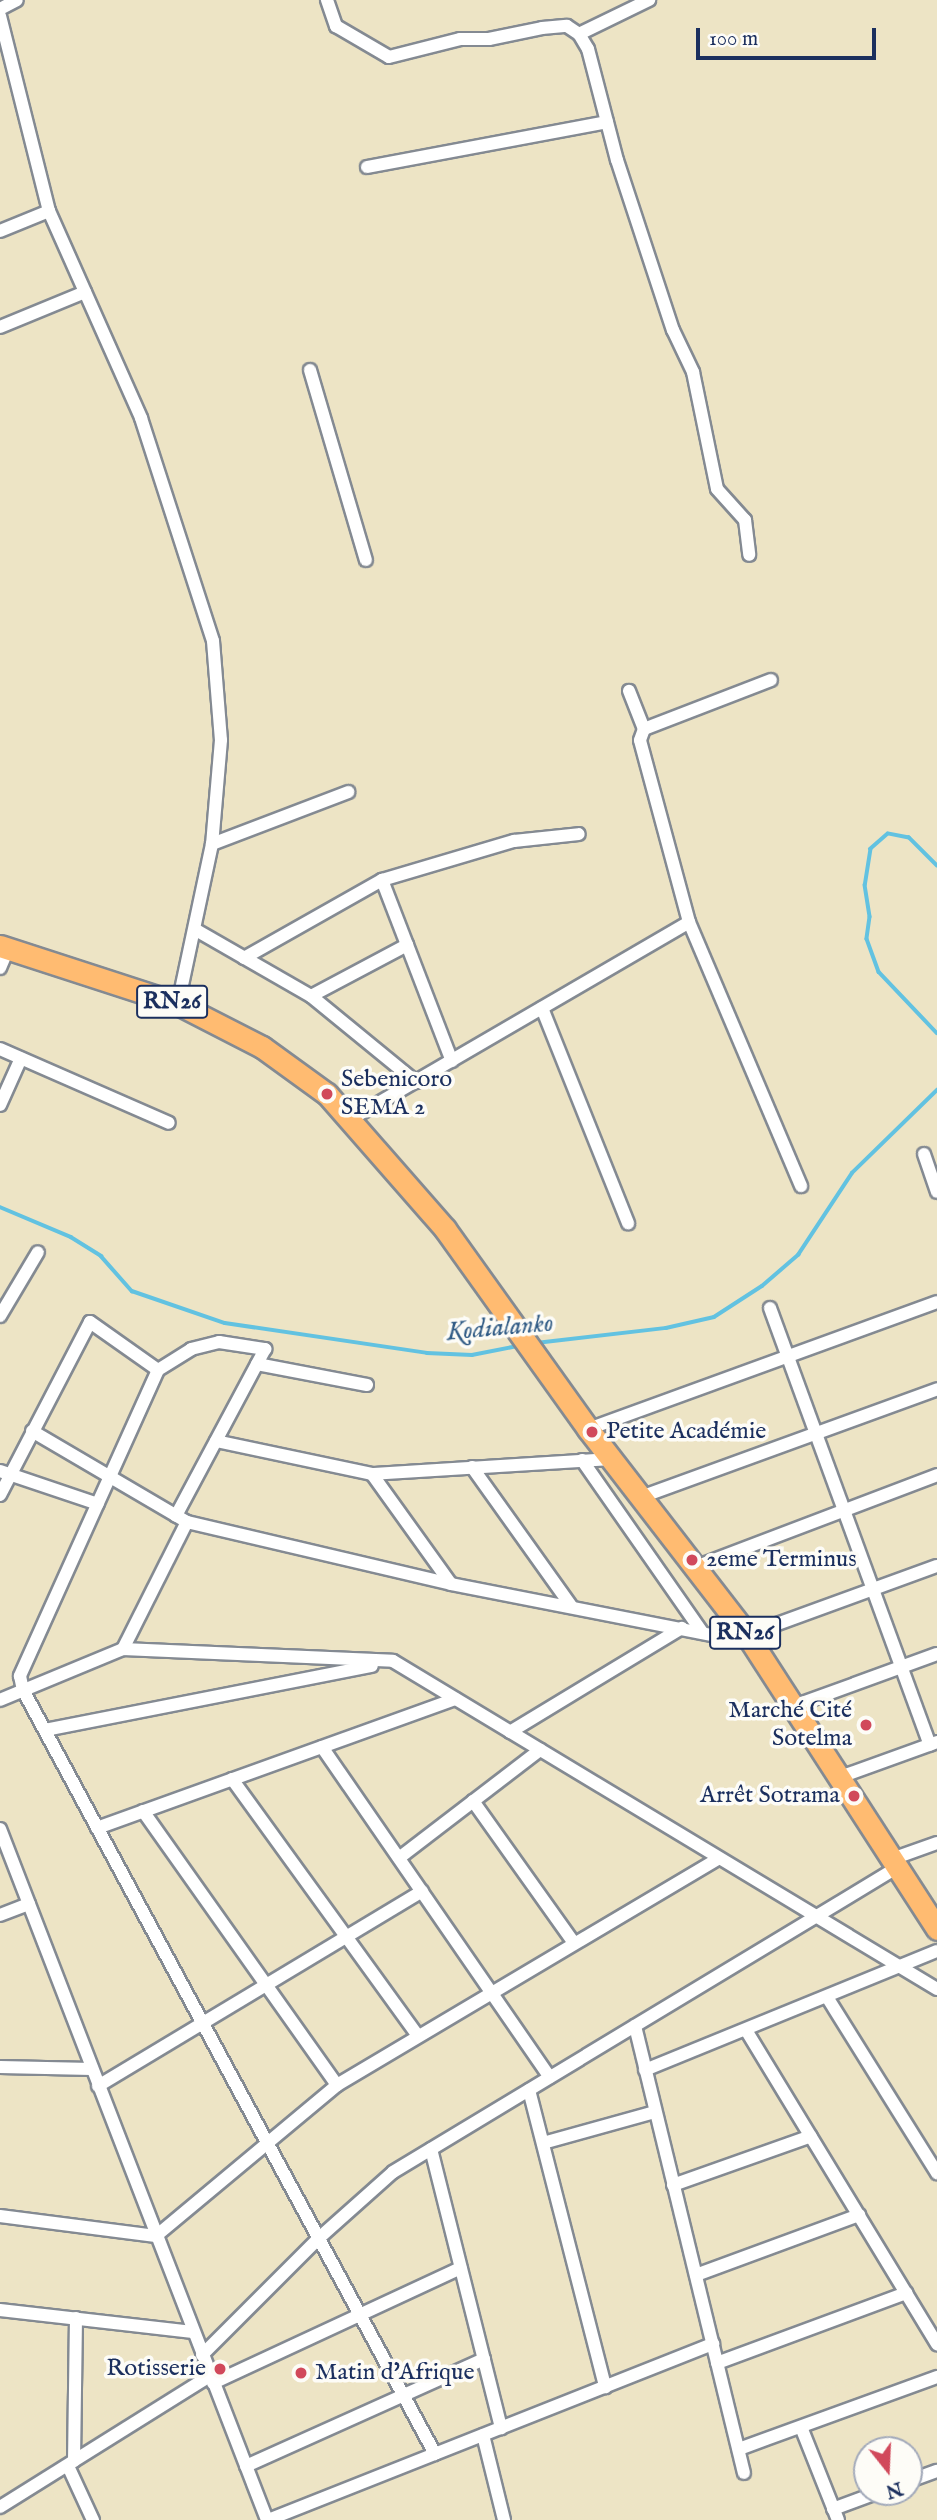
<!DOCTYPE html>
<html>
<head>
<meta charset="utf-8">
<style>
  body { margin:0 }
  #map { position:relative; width:937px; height:2520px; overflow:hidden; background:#ede4c5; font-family:"IM FELL English",serif }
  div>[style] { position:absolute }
  .stream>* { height:3.5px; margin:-1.75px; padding:0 1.75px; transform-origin:1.75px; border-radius:1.75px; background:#62c2e1 }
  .roads { filter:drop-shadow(2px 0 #848a92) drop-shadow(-2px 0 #848a92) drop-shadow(0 2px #848a92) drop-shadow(0 -2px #848a92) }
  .minor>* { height:12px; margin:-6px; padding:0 6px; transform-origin:6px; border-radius:6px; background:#fff }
  .primary>* { height:21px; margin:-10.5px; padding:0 10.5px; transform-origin:10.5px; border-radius:10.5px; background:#ffbb71 }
  .dots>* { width:19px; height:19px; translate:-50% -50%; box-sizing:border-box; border:4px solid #fdfcf7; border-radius:50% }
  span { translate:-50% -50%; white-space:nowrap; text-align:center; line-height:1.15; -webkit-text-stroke:7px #fdfcf7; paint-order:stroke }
  .shield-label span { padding:2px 5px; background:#fdfcf7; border:2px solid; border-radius:5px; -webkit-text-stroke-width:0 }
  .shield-label { font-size:23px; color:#1b2f5e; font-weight:700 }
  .poi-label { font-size:24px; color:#1b2f5e }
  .left { translate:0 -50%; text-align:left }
  .right { translate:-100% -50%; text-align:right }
  .water-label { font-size:26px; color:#305b85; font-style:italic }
  .north { position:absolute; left:853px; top:2436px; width:70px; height:70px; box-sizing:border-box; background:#fdfcf7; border:2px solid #a3aaba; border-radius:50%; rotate:162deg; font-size:19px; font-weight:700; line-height:28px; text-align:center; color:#1b2f5e }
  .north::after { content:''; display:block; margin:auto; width:24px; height:32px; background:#d1495b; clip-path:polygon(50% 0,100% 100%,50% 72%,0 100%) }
  .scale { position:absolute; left:696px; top:28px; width:180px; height:32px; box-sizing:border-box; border:4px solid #1b2f5e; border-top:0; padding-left:9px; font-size:21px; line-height:24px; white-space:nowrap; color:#1b2f5e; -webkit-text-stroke:5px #fdfcf7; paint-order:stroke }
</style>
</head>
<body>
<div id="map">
  <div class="stream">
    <div style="left:937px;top:866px;width:40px;rotate:-135deg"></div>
    <div style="left:909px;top:838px;width:21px;rotate:-169deg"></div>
    <div style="left:888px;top:834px;width:23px;rotate:139deg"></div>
    <div style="left:871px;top:849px;width:36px;rotate:99deg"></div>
    <div style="left:865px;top:885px;width:32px;rotate:81deg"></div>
    <div style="left:870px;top:917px;width:22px;rotate:98deg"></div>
    <div style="left:867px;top:939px;width:35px;rotate:70deg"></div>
    <div style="left:879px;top:972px;width:84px;rotate:46.4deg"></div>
    <div style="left:0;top:1207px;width:77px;rotate:22.9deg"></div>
    <div style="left:71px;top:1237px;width:36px;rotate:32deg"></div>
    <div style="left:101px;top:1256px;width:47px;rotate:48.5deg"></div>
    <div style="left:132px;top:1291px;width:98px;rotate:19deg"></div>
    <div style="left:225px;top:1323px;width:204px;rotate:8.4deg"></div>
    <div style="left:427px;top:1353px;width:45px;rotate:2.5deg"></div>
    <div style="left:472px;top:1355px;width:47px;rotate:-11.1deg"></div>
    <div style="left:536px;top:1343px;width:131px;rotate:-6.6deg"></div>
    <div style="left:666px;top:1328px;width:49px;rotate:-12.9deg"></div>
    <div style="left:714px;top:1317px;width:57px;rotate:-32.9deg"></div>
    <div style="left:762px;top:1286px;width:48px;rotate:-40.7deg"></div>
    <div style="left:798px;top:1255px;width:98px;rotate:-56.6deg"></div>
    <div style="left:852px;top:1173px;width:119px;rotate:-44.3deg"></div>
  </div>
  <div class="roads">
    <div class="minor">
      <div style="left:327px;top:0;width:28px;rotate:71deg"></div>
      <div style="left:336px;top:26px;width:61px;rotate:30.3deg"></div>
      <div style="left:389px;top:57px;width:73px;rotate:-14.2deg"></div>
      <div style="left:460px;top:39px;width:29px"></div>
      <div style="left:489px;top:39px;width:54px;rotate:-11.7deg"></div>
      <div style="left:542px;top:28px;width:25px;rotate:-5deg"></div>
      <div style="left:567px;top:26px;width:14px;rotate:34deg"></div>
      <div style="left:579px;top:34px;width:17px;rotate:59deg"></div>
      <div style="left:588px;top:49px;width:115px;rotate:75.4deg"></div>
      <div style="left:617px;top:160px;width:179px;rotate:71.8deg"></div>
      <div style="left:673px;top:330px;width:47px;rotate:64.5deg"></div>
      <div style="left:693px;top:372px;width:119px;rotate:78.4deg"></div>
      <div style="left:717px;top:489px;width:42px;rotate:47.9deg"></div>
      <div style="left:745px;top:520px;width:35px;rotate:83deg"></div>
      <div style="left:0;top:9px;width:19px;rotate:-28deg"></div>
      <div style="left:0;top:16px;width:201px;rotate:75.9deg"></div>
      <div style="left:49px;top:211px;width:227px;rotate:66deg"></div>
      <div style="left:141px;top:418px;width:234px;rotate:72.1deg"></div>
      <div style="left:213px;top:641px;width:99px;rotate:85.4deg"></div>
      <div style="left:221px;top:740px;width:104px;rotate:94.9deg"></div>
      <div style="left:212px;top:844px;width:164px;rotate:102deg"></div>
      <div style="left:579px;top:34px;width:78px;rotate:-25.9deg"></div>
      <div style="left:367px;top:167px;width:244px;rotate:-10.6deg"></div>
      <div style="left:0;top:231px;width:53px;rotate:-22.2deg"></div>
      <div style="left:0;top:327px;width:92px;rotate:-22.4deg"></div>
      <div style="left:310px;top:370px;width:198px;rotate:73.6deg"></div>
      <div style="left:644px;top:729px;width:136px;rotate:-21.1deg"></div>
      <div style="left:212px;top:844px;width:146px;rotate:-20.9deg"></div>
      <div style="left:382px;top:880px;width:194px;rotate:68.9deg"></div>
      <div style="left:689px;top:922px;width:287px;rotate:67deg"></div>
      <div style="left:196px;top:930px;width:133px;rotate:29.9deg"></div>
      <div style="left:311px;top:996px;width:136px;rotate:39.3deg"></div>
      <div style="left:244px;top:958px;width:159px;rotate:-29.5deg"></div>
      <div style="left:382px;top:880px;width:138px;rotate:-16.5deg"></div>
      <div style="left:514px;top:841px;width:65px;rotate:-6.1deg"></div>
      <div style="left:0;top:968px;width:21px;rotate:-67deg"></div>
      <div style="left:311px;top:996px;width:109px;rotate:-28deg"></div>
      <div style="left:542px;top:1008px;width:232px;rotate:68.2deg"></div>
      <div style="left:0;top:1049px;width:184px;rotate:23.6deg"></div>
      <div style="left:0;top:1105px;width:51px;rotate:-65.9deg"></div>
      <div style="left:351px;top:1119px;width:391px;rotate:-30.2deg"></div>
      <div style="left:689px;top:922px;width:188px;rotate:-105.1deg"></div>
      <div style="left:640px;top:740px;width:12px;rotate:-70deg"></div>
      <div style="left:644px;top:729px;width:41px;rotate:-111.5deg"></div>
      <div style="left:924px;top:1154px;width:40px;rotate:71.1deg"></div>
      <div style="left:770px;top:1308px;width:465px;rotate:69.9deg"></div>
      <div style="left:0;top:1316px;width:74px;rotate:-59.3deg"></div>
      <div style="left:257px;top:1364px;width:112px;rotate:10.8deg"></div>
      <div style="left:158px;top:1370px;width:336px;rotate:114.3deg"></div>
      <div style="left:20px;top:1676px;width:14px;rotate:78deg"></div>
      <div style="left:23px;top:1690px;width:868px;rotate:61.66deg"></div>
      <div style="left:588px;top:1429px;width:371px;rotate:-20deg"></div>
      <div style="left:32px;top:1431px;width:180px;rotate:30.4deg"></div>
      <div style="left:187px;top:1522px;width:271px;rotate:13.2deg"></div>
      <div style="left:451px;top:1584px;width:308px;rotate:11.1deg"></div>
      <div style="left:216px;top:1441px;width:159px;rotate:11.9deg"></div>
      <div style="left:372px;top:1474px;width:238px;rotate:-3.6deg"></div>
      <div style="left:582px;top:1460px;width:210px;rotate:55.1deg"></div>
      <div style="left:472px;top:1467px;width:172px;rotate:54.5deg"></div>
      <div style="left:0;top:1471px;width:103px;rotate:18.6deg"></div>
      <div style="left:372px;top:1474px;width:135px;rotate:54.3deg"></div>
      <div style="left:0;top:1495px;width:195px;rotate:-62.5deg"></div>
      <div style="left:90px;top:1322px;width:83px;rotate:35.2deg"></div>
      <div style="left:158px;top:1370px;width:39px;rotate:-32deg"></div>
      <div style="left:191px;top:1349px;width:29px;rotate:-14deg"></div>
      <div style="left:219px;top:1342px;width:47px;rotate:8.7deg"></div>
      <div style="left:265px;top:1349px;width:189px;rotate:118.1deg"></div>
      <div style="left:641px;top:1497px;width:315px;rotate:-20deg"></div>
      <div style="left:695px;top:1567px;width:259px;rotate:-20.8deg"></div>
      <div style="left:747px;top:1635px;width:202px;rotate:-20deg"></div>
      <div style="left:123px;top:1649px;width:142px;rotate:-63.3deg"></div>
      <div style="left:0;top:1700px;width:133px;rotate:-22.5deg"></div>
      <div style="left:123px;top:1649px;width:270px;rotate:2.5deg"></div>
      <div style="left:393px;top:1661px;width:635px;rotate:31.09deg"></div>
      <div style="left:794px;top:1706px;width:152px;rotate:-20deg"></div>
      <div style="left:45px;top:1730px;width:333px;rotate:-11.1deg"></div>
      <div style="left:510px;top:1732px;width:201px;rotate:-31.2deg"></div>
      <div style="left:322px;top:1747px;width:401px;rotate:55.4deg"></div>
      <div style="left:840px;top:1777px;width:103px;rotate:-19.8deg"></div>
      <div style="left:232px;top:1779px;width:317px;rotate:54.1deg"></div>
      <div style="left:473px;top:1801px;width:174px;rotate:54.6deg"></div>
      <div style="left:143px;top:1811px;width:336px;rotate:54.7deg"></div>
      <div style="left:97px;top:1828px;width:381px;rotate:-19.8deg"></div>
      <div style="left:0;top:1829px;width:741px;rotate:68.87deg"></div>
      <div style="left:399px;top:1858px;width:178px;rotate:-37.5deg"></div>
      <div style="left:892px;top:1859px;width:48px;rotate:-19.6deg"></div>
      <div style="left:0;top:1915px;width:31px;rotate:-21deg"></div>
      <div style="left:827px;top:1997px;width:208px;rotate:58deg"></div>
      <div style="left:635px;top:2026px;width:460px;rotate:76.3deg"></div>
      <div style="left:746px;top:2030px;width:368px;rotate:58.7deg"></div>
      <div style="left:0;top:2067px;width:92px;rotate:1.2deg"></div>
      <div style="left:645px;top:2070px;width:315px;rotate:-22.2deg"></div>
      <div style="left:98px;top:2086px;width:378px;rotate:-31deg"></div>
      <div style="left:529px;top:2090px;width:307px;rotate:75.6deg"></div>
      <div style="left:543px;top:2143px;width:116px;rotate:-15.5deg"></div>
      <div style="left:431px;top:2149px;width:288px;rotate:75.9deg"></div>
      <div style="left:673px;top:2185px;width:146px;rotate:-19.5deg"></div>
      <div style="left:0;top:2216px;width:157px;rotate:7.3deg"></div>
      <div style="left:156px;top:2236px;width:236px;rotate:-39.8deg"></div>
      <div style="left:337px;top:2085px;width:444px;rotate:-30.7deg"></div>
      <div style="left:696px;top:2275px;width:174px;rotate:-20.2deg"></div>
      <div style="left:0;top:2310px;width:194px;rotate:6.5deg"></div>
      <div style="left:202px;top:2355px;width:165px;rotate:-45deg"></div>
      <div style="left:319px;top:2238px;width:99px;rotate:-41.7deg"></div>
      <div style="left:393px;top:2172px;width:590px;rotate:-31.13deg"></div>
      <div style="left:717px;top:2363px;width:202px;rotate:-20.3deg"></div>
      <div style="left:213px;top:2383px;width:273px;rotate:-24.9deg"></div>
      <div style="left:801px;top:2427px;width:100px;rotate:68.3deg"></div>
      <div style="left:483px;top:2435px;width:88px;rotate:76.1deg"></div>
      <div style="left:739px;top:2449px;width:211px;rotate:-20deg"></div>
      <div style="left:74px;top:2461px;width:143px;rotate:-89.2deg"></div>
      <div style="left:68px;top:2466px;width:60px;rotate:65.2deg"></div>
      <div style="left:246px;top:2466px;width:261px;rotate:-24.2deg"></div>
      <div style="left:909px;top:2481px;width:30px;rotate:-20deg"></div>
      <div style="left:0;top:2507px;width:248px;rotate:-32deg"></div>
      <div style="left:833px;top:2509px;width:49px;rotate:-20.3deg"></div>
      <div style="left:268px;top:2520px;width:479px;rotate:-21.6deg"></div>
    </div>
    <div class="primary">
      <div style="left:0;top:946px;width:187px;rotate:18deg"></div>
      <div style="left:178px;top:1004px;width:94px;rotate:27.1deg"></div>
      <div style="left:262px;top:1047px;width:80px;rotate:35.9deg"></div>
      <div style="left:327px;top:1094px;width:179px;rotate:48.8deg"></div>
      <div style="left:445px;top:1229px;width:246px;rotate:54.4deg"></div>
      <div style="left:588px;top:1429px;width:260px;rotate:52.3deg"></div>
      <div style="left:747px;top:1635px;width:350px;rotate:57.1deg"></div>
    </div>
  </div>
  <div class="dots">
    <div style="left:327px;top:1094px;background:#d1495b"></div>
    <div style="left:592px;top:1432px;background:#d1495b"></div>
    <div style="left:692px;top:1560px;background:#d1495b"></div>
    <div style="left:866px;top:1725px;background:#d1495b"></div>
    <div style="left:854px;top:1796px;background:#d1495b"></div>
    <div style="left:220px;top:2369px;background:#d1495b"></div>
    <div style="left:301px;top:2373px;background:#d1495b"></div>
  </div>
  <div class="shield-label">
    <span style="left:172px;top:1002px">RN26</span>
    <span style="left:745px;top:1633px">RN26</span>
  </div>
  <div class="poi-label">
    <span class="left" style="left:341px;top:1094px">Sebenicoro<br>SEMA 2</span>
    <span class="left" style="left:606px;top:1432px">Petite Académie</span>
    <span class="left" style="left:706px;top:1560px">2eme Terminus</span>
    <span class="right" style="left:852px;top:1725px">Marché Cité<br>Sotelma</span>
    <span class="right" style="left:840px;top:1796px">Arrêt Sotrama</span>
    <span class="right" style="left:206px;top:2369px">Rotisserie</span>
    <span class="left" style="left:315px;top:2373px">Matin d'Afrique</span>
  </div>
  <div class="water-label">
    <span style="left:500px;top:1328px;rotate:-5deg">Kodialanko</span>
  </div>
  <div class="north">N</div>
  <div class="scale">100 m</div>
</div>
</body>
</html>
